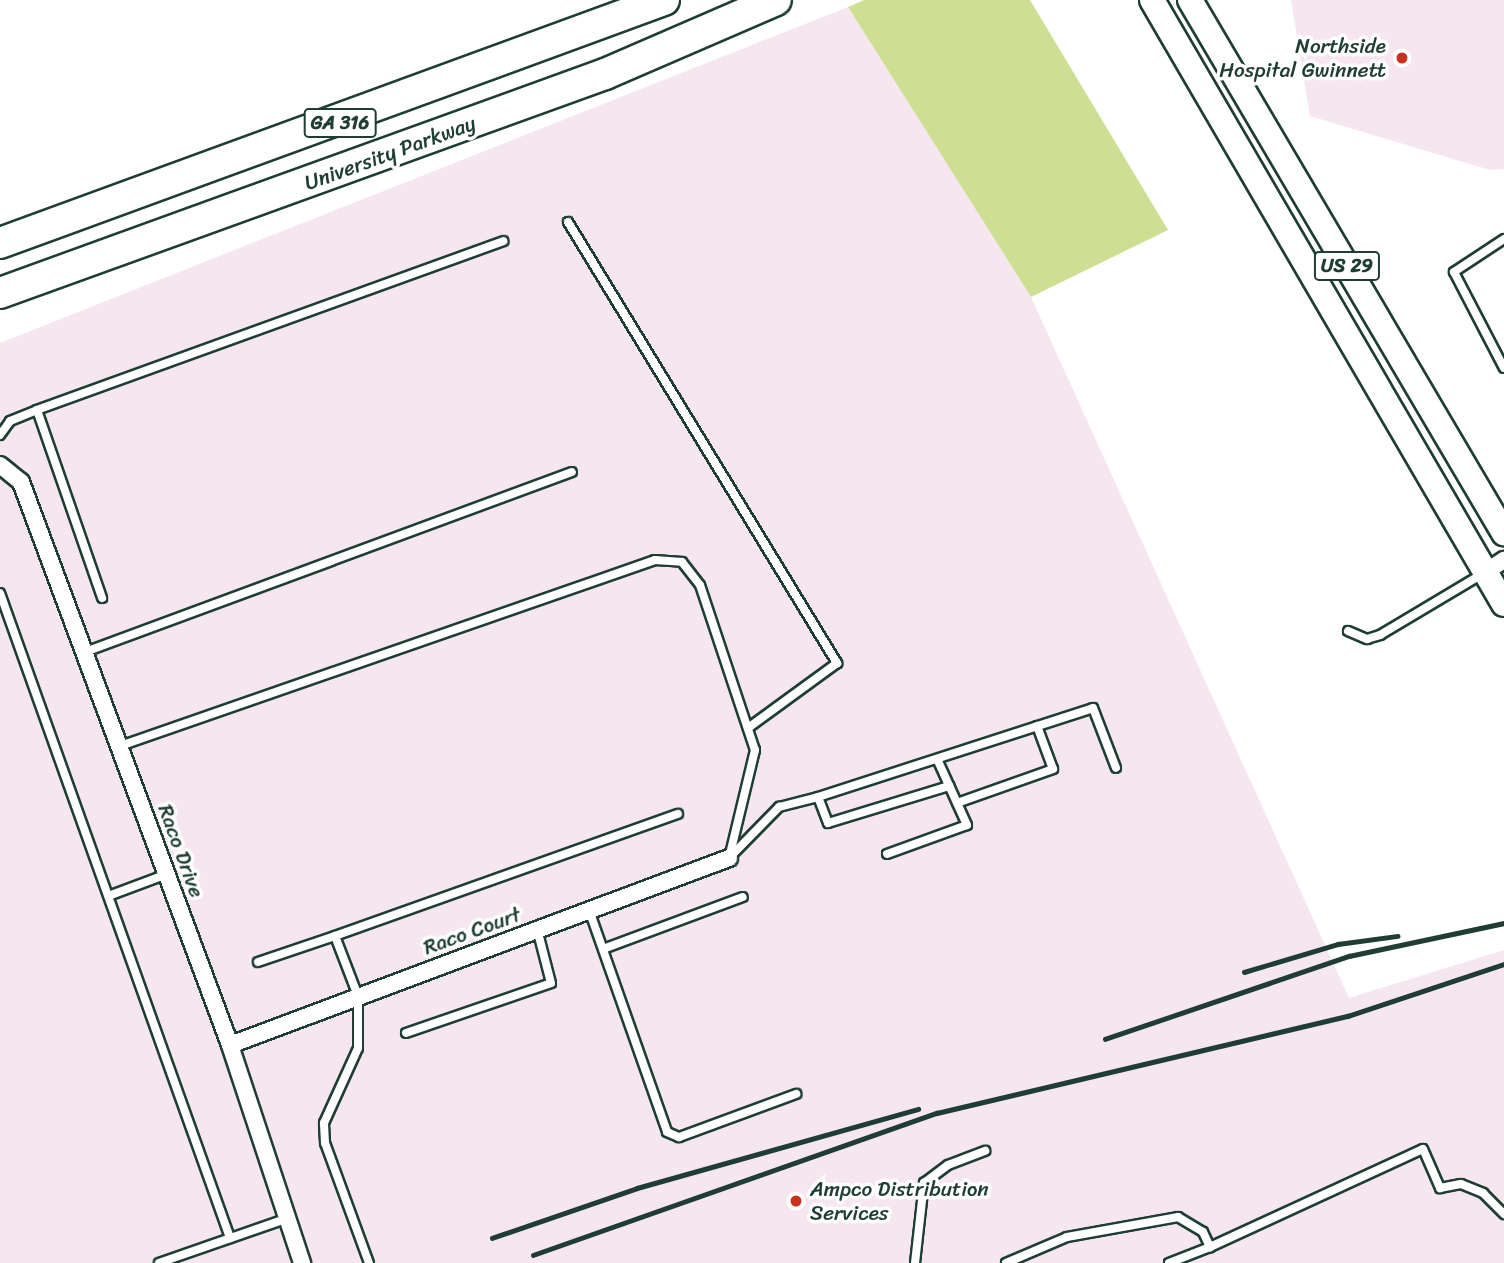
<!DOCTYPE html>
<html>
<head>
<meta charset="utf-8">
<style>
  body { margin:0 }
  #map { position:relative; width:1504px; height:1263px; overflow:hidden; background:#fff; font-family:Sriracha,sans-serif }
  div>[style] { position:absolute }
  .built>* { inset:0; background:#f5e6f0 }
  .green>* { inset:0; background:#cedf93 }
  .roads { filter:drop-shadow(2px 0 #1f3d34) drop-shadow(-2px 0 #1f3d34) drop-shadow(0 2px #1f3d34) drop-shadow(0 -2px #1f3d34) }
  .lane>* { height:8px; margin:-4px; padding:0 4px; transform-origin:4px; border-radius:4px; background:#fff }
  .street>* { height:16px; margin:-8px; padding:0 8px; transform-origin:8px; border-radius:8px; background:#fff }
  .primary>* { height:24px; margin:-12px; padding:0 12px; transform-origin:12px; border-radius:12px; background:#fff }
  .highway>* { height:30px; margin:-15px; padding:0 15px; transform-origin:15px; border-radius:15px; background:#fff }
  .rail>* { height:4.5px; margin:-2.25px; padding:0 2.25px; transform-origin:2.25px; border-radius:2.25px; background:#1f3d34 }
  .dots>* { width:19px; height:19px; translate:-50% -50%; box-sizing:border-box; border:4px solid #fff; border-radius:50% }
  span { translate:-50% -50%; white-space:nowrap; text-align:center; line-height:1.15; -webkit-text-stroke:7px #fff; paint-order:stroke }
  .shield-label span { padding:2px 5px; background:#fff; border:2px solid; border-radius:5px; -webkit-text-stroke-width:0 }
  .shield-label { font-size:19px; color:#1f3d34; font-weight:700 }
  .poi-label { font-size:21px; color:#1f3d34 }
  .right { translate:-100% -50%; text-align:right }
  .left { translate:0 -50%; text-align:left }
  .street-label { font-size:21px; color:#1f3d34 }
</style>
</head>
<body>
<div id="map">
  <div class="built">
    <div style="clip-path:polygon(1291px 0,1504px 0,1504px 169px,1490px 170px,1310px 116px)"></div>
    <div style="clip-path:polygon(848px 7px,1031px 297px,1349px 998px,1504px 950px,1504px 1263px,0 1263px,0 343px)"></div>
  </div>
  <div class="green">
    <div style="clip-path:polygon(864px 0,1030px 0,1168px 230px,1031px 297px,848px 7px)"></div>
  </div>
  <div class="roads">
    <div class="lane">
      <div style="left:568px;top:222px;width:517px;rotate:58.62deg"></div>
      <div style="left:837px;top:663px;width:110px;rotate:143.9deg"></div>
      <div style="left:1504px;top:239px;width:60px;rotate:146.6deg"></div>
      <div style="left:1454px;top:272px;width:108px;rotate:62.5deg"></div>
      <div style="left:37px;top:410px;width:199px;rotate:70.9deg"></div>
      <div style="left:0;top:435px;width:17px;rotate:-54deg"></div>
      <div style="left:10px;top:421px;width:29px;rotate:-22deg"></div>
      <div style="left:37px;top:410px;width:496px;rotate:-19.9deg"></div>
      <div style="left:0;top:593px;width:685px;rotate:70.37deg"></div>
      <div style="left:1348px;top:631px;width:21px;rotate:23deg"></div>
      <div style="left:1367px;top:639px;width:14px;rotate:-17deg"></div>
      <div style="left:1380px;top:635px;width:121px;rotate:-30.8deg"></div>
      <div style="left:85px;top:652px;width:519px;rotate:-20.28deg"></div>
      <div style="left:120px;top:746px;width:566px;rotate:-19.17deg"></div>
      <div style="left:655px;top:560px;width:27px;rotate:4deg"></div>
      <div style="left:682px;top:562px;width:29px;rotate:52deg"></div>
      <div style="left:700px;top:585px;width:174px;rotate:71.6deg"></div>
      <div style="left:755px;top:750px;width:111px;rotate:103.5deg"></div>
      <div style="left:818px;top:797px;width:289px;rotate:-17.9deg"></div>
      <div style="left:1093px;top:708px;width:64px;rotate:69deg"></div>
      <div style="left:957px;top:803px;width:102px;rotate:-19.5deg"></div>
      <div style="left:1053px;top:769px;width:46px;rotate:-110.4deg"></div>
      <div style="left:887px;top:854px;width:85px;rotate:-19.9deg"></div>
      <div style="left:967px;top:825px;width:72px;rotate:-114.4deg"></div>
      <div style="left:731px;top:856px;width:69px;rotate:-45.6deg"></div>
      <div style="left:779px;top:807px;width:40px;rotate:-14.4deg"></div>
      <div style="left:818px;top:797px;width:28px;rotate:69deg"></div>
      <div style="left:828px;top:823px;width:127px;rotate:-17deg"></div>
      <div style="left:111px;top:895px;width:60px;rotate:-20.6deg"></div>
      <div style="left:589px;top:910px;width:235px;rotate:70.6deg"></div>
      <div style="left:667px;top:1132px;width:13px;rotate:23deg"></div>
      <div style="left:679px;top:1137px;width:125px;rotate:-20.2deg"></div>
      <div style="left:603px;top:949px;width:149px;rotate:-20.4deg"></div>
      <div style="left:258px;top:962px;width:81px;rotate:-18.7deg"></div>
      <div style="left:406px;top:1033px;width:153px;rotate:-19deg"></div>
      <div style="left:551px;top:983px;width:56px;rotate:-104.5deg"></div>
      <div style="left:1210px;top:1247px;width:234px;rotate:-24.7deg"></div>
      <div style="left:1423px;top:1149px;width:43px;rotate:66.4deg"></div>
      <div style="left:1440px;top:1188px;width:21px;rotate:-11deg"></div>
      <div style="left:1461px;top:1184px;width:24px;rotate:22deg"></div>
      <div style="left:1483px;top:1193px;width:30px;rotate:45deg"></div>
      <div style="left:159px;top:1263px;width:137px;rotate:-19.2deg"></div>
      <div style="left:369px;top:1263px;width:128px;rotate:-110.1deg"></div>
      <div style="left:325px;top:1143px;width:20px;rotate:-93deg"></div>
      <div style="left:324px;top:1123px;width:82px;rotate:-65.6deg"></div>
      <div style="left:358px;top:1048px;width:52px;rotate:-90deg"></div>
      <div style="left:358px;top:996px;width:64px;rotate:-111deg"></div>
      <div style="left:335px;top:936px;width:364px;rotate:-19.6deg"></div>
      <div style="left:915px;top:1263px;width:81px;rotate:-83.6deg"></div>
      <div style="left:924px;top:1183px;width:30px;rotate:-37deg"></div>
      <div style="left:948px;top:1165px;width:40px;rotate:-21deg"></div>
      <div style="left:1006px;top:1263px;width:66px;rotate:-23.1deg"></div>
      <div style="left:1067px;top:1237px;width:113px;rotate:-10.2deg"></div>
      <div style="left:1178px;top:1217px;width:29px;rotate:31deg"></div>
      <div style="left:1203px;top:1232px;width:17px;rotate:65deg"></div>
      <div style="left:1210px;top:1247px;width:44px;rotate:158.7deg"></div>
    </div>
    <div class="street">
      <div style="left:0;top:465px;width:27px;rotate:39deg"></div>
      <div style="left:21px;top:482px;width:601px;rotate:69.63deg"></div>
      <div style="left:230px;top:1045px;width:230px;rotate:71.7deg"></div>
      <div style="left:1486px;top:572px;width:22px;rotate:-34deg"></div>
      <div style="left:230px;top:1045px;width:533px;rotate:-20.54deg"></div>
    </div>
    <div class="primary">
      <div style="left:1152px;top:0;width:699px;rotate:59.77deg"></div>
      <div style="left:1190px;top:0;width:619px;rotate:59.5deg"></div>
    </div>
    <div class="highway">
      <div style="left:0;top:243px;width:707px;rotate:-20.1deg"></div>
      <div style="left:0;top:293px;width:643px;rotate:-19.9deg"></div>
      <div style="left:605px;top:74px;width:186px;rotate:-23.4deg"></div>
    </div>
  </div>
  <div class="rail">
    <div style="left:1244px;top:972px;width:98px;rotate:-16.6deg"></div>
    <div style="left:1338px;top:944px;width:60px;rotate:-7.7deg"></div>
    <div style="left:1105px;top:1039px;width:258px;rotate:-18.8deg"></div>
    <div style="left:1349px;top:956px;width:158px;rotate:-12deg"></div>
    <div style="left:492px;top:1238px;width:153px;rotate:-19deg"></div>
    <div style="left:637px;top:1188px;width:292px;rotate:-15.7deg"></div>
    <div style="left:533px;top:1255px;width:428px;rotate:-19.4deg"></div>
    <div style="left:937px;top:1113px;width:422px;rotate:-13.3deg"></div>
    <div style="left:1348px;top:1016px;width:164px;rotate:-18.4deg"></div>
  </div>
  <div class="dots">
    <div style="left:1402px;top:58px;background:#c8321e"></div>
    <div style="left:796px;top:1201px;background:#c8321e"></div>
  </div>
  <div class="shield-label">
    <span style="left:340px;top:123px">GA 316</span>
    <span style="left:1347px;top:266px">US 29</span>
  </div>
  <div class="poi-label">
    <span class="right" style="left:1386px;top:58px">Northside<br>Hospital Gwinnett</span>
    <span class="left" style="left:810px;top:1201px">Ampco Distribution<br>Services</span>
  </div>
  <div class="street-label">
    <span style="left:390px;top:153px;rotate:-20deg">University Parkway</span>
    <span style="left:181px;top:851px;rotate:70deg">Raco Drive</span>
    <span style="left:472px;top:931px;rotate:-20deg">Raco Court</span>
  </div>
</div>
</body>
</html>
